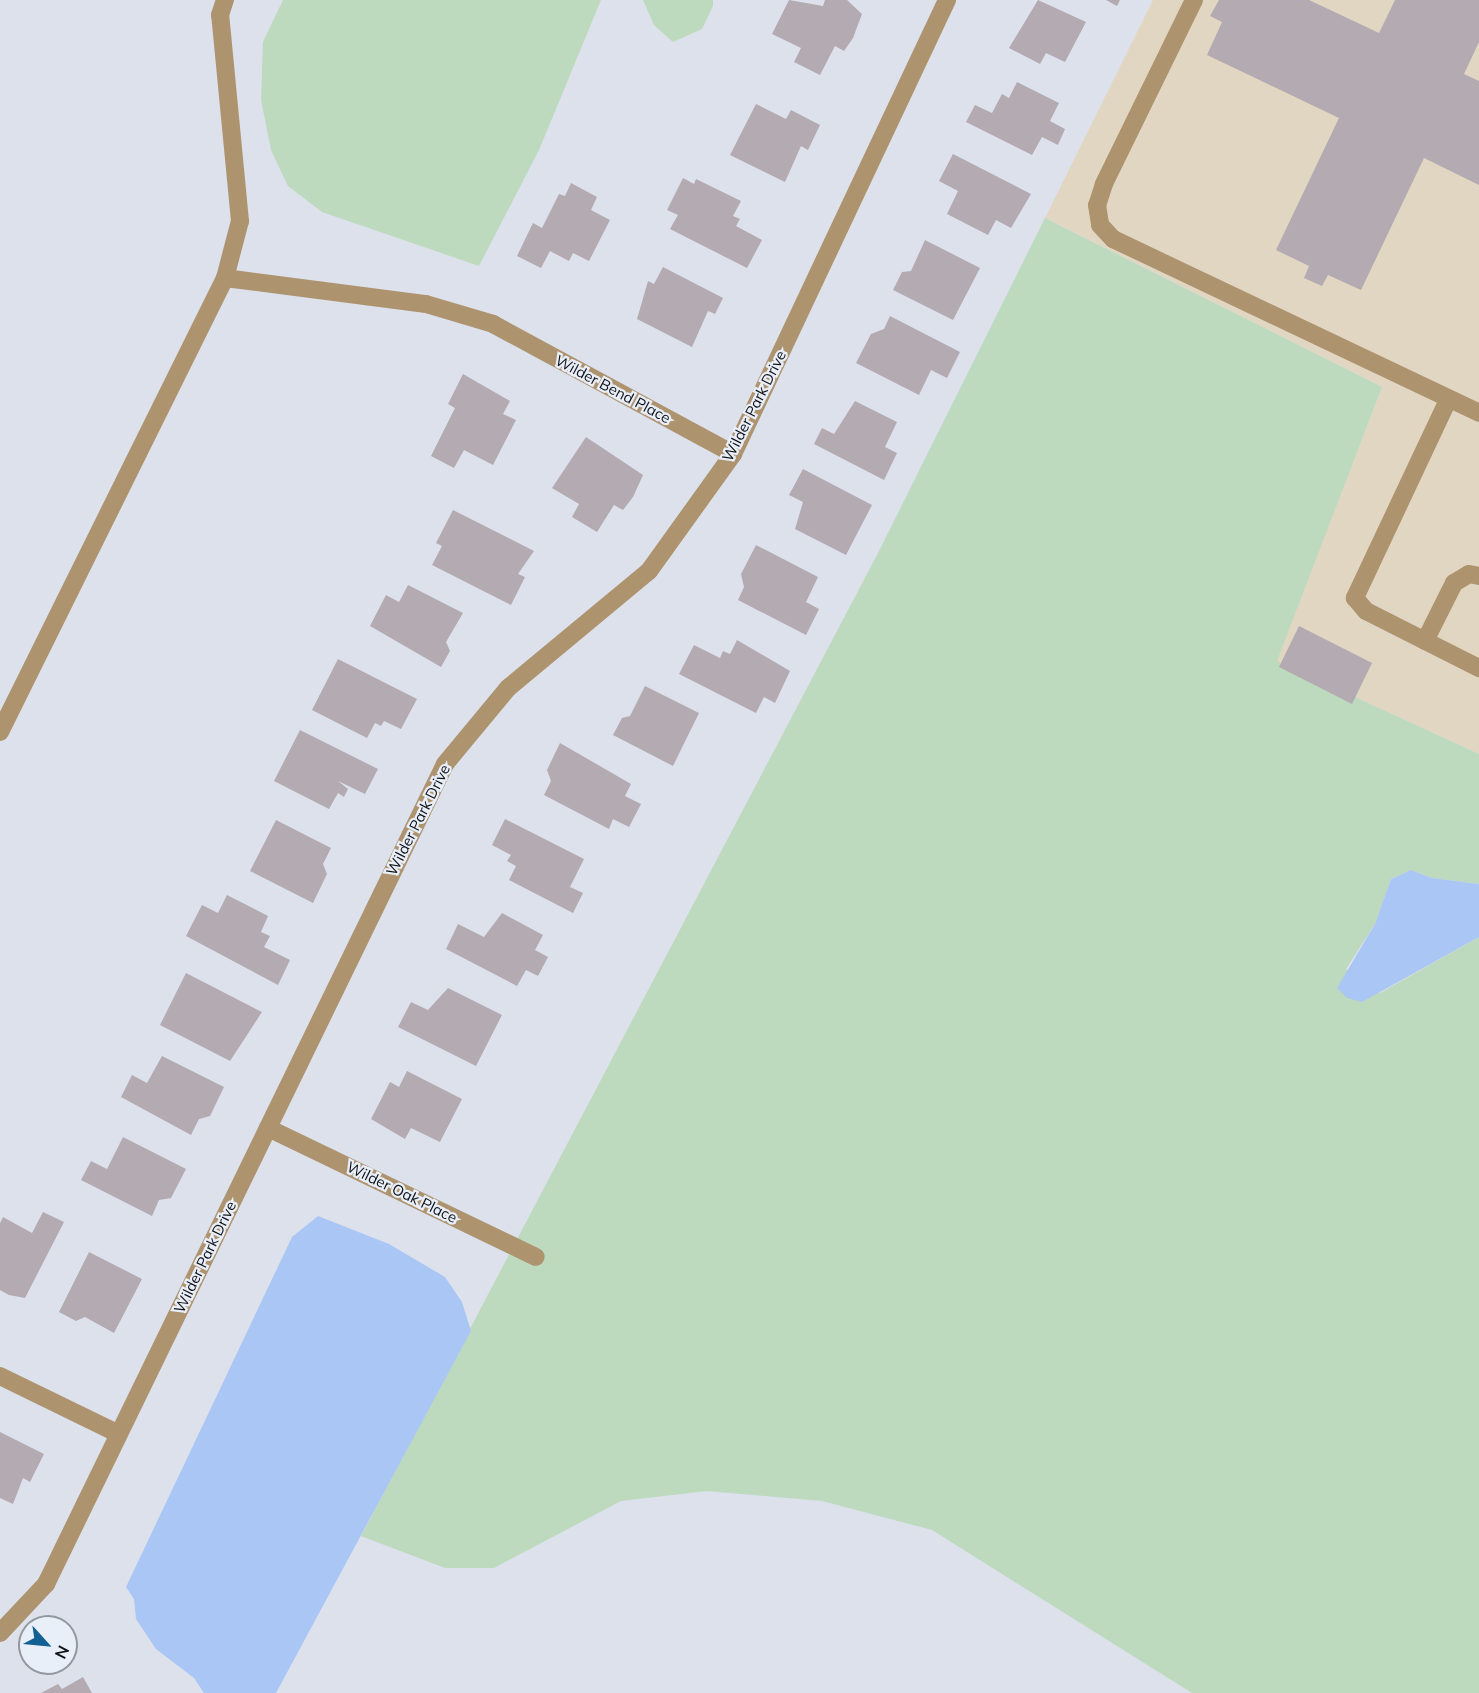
<!DOCTYPE html>
<html>
<head>
<meta charset="utf-8">
<style>
  body { margin:0 }
  #map { position:relative; width:1479px; height:1693px; overflow:hidden; background:#dce1ec; font-family:Mulish,sans-serif }
  div>[style] { position:absolute }
  .commercial>* { inset:0; background:#e1d6c2 }
  .green>* { inset:0; background:#bedabe }
  .water>* { inset:0; background:#aac6f5 }
  .building>* { inset:0; background:#b4aab2 }
  .minor>* { height:18px; margin:-9px; padding:0 9px; transform-origin:9px; border-radius:9px; background:#ae936f }
  span { translate:-50% -50%; white-space:nowrap; text-align:center; line-height:1.15; -webkit-text-stroke:4.5px #e9eff9; paint-order:stroke }
  .street-label { font-size:15px; color:#111316 }
  .north { position:absolute; left:18px; top:1615px; width:60px; height:60px; box-sizing:border-box; background:#e9eff9; border:2px solid #93979e; border-radius:50%; rotate:117deg; font-size:16px; font-weight:700; line-height:24px; text-align:center; color:#111316 }
  .north::after { content:''; display:block; margin:auto; width:21px; height:27px; background:#126194; clip-path:polygon(50% 0,100% 100%,50% 72%,0 100%) }
</style>
</head>
<body>
<div id="map">
  <div class="commercial">
    <div style="clip-path:polygon(1153px 0,1479px 0,1479px 754px,1276px 661px,1382px 387px,1045px 218px)"></div>
  </div>
  <div class="green">
    <div style="clip-path:polygon(283px 0,601px 0,539px 150px,479px 266px,322px 212px,288px 186px,271px 150px,261px 100px,263px 42px)"></div>
    <div style="clip-path:polygon(643px 0,713px 0,713px 6px,702px 29px,673px 42px,654px 25px)"></div>
    <div style="clip-path:polygon(1045px 218px,1382px 387px,1277px 661px,1479px 754px,1479px 884px,1432px 878px,1411px 870px,1391px 879px,1375px 924px,1346px 969px,1380px 993px,1479px 937px,1479px 1693px,1192px 1693px,932px 1530px,822px 1501px,707px 1491px,621px 1501px,494px 1568px,445px 1568px,361px 1536px,878px 553px)"></div>
  </div>
  <div class="water">
    <div style="clip-path:polygon(1411px 870px,1432px 878px,1479px 884px,1479px 937px,1362px 1002px,1347px 998px,1337px 988px,1375px 924px,1391px 879px)"></div>
    <div style="clip-path:polygon(318px 1216px,389px 1244px,445px 1277px,462px 1302px,471px 1331px,276px 1693px,204px 1693px,194px 1678px,156px 1649px,136px 1619px,134px 1599px,126px 1587px,292px 1237px)"></div>
  </div>
  <div class="building">
    <div style="clip-path:polygon(789px 0,823px 6px,825px 0,847px 0,862px 14px,853px 38px,844px 51px,835px 46px,820px 75px,794px 62px,801px 48px,772px 34px)"></div>
    <div style="clip-path:polygon(1038px 0,1086px 22px,1065px 62px,1046px 53px,1040px 64px,1009px 48px)"></div>
    <div style="clip-path:polygon(1106px 0,1120px 0,1117px 6px)"></div>
    <div style="clip-path:polygon(1219px 0,1309px 0,1379px 33px,1395px 0,1479px 0,1479px 42px,1464px 74px,1479px 81px,1479px 185px,1424px 158px,1361px 290px,1328px 275px,1322px 286px,1304px 278px,1309px 266px,1276px 250px,1339px 118px,1207px 55px,1222px 22px,1210px 16px)"></div>
    <div style="clip-path:polygon(1017px 82px,1059px 103px,1050px 121px,1065px 129px,1058px 145px,1042px 137px,1032px 155px,966px 122px,975px 105px,992px 113px,1002px 94px,1009px 98px)"></div>
    <div style="clip-path:polygon(756px 104px,786px 119px,791px 110px,820px 125px,808px 150px,801px 146px,785px 182px,730px 155px)"></div>
    <div style="clip-path:polygon(953px 154px,1031px 194px,1011px 228px,996px 220px,988px 235px,947px 214px,958px 191px,939px 181px)"></div>
    <div style="clip-path:polygon(683px 178px,694px 184px,696px 179px,741px 201px,733px 216px,740px 219px,736px 226px,762px 240px,747px 268px,670px 229px,678px 215px,667px 210px)"></div>
    <div style="clip-path:polygon(571px 183px,597px 197px,591px 210px,610px 220px,589px 261px,573px 253px,569px 261px,550px 251px,541px 268px,517px 256px,533px 223px,542px 228px,559px 194px,565px 196px)"></div>
    <div style="clip-path:polygon(925px 240px,980px 268px,953px 320px,893px 290px,902px 272px,911px 271px)"></div>
    <div style="clip-path:polygon(663px 267px,723px 298px,715px 314px,708px 311px,692px 347px,637px 319px,648px 281px,654px 284px)"></div>
    <div style="clip-path:polygon(890px 316px,960px 352px,947px 378px,931px 370px,919px 395px,856px 363px,871px 334px,884px 329px)"></div>
    <div style="clip-path:polygon(463px 374px,510px 401px,503px 414px,516px 420px,493px 465px,464px 450px,454px 468px,431px 456px,455px 408px,448px 404px)"></div>
    <div style="clip-path:polygon(855px 401px,897px 422px,885px 447px,897px 453px,884px 480px,814px 444px,822px 428px,834px 434px)"></div>
    <div style="clip-path:polygon(586px 437px,643px 475px,633px 497px,623px 510px,614px 505px,597px 532px,572px 517px,579px 504px,552px 488px)"></div>
    <div style="clip-path:polygon(803px 469px,872px 505px,846px 555px,795px 529px,803px 502px,789px 495px)"></div>
    <div style="clip-path:polygon(453px 510px,534px 551px,518px 574px,525px 577px,511px 605px,432px 565px,442px 546px,436px 543px)"></div>
    <div style="clip-path:polygon(756px 545px,818px 577px,806px 602px,819px 609px,806px 635px,738px 600px,744px 587px,741px 574px)"></div>
    <div style="clip-path:polygon(408px 585px,463px 613px,446px 642px,450px 651px,441px 667px,370px 626px,386px 595px,399px 602px)"></div>
    <div style="clip-path:polygon(1299px 626px,1372px 663px,1352px 704px,1279px 667px)"></div>
    <div style="clip-path:polygon(737px 640px,790px 671px,775px 703px,764px 697px,756px 713px,679px 674px,694px 645px,720px 658px,723px 651px,730px 654px)"></div>
    <div style="clip-path:polygon(338px 659px,417px 699px,401px 729px,384px 721px,381px 726px,375px 723px,367px 738px,312px 710px)"></div>
    <div style="clip-path:polygon(645px 686px,699px 713px,673px 766px,613px 735px,622px 718px,630px 716px)"></div>
    <div style="clip-path:polygon(300px 730px,378px 769px,365px 794px,338px 781px,348px 789px,344px 797px,338px 793px,329px 809px,274px 781px)"></div>
    <div style="clip-path:polygon(560px 743px,631px 784px,625px 796px,641px 804px,629px 827px,613px 819px,609px 829px,544px 795px,551px 781px,547px 770px)"></div>
    <div style="clip-path:polygon(505px 819px,584px 859px,570px 887px,583px 893px,573px 913px,509px 880px,516px 866px,507px 861px,511px 855px,492px 845px)"></div>
    <div style="clip-path:polygon(276px 820px,331px 848px,323px 864px,327px 874px,313px 903px,250px 871px)"></div>
    <div style="clip-path:polygon(227px 895px,268px 916px,261px 932px,270px 936px,264px 947px,290px 960px,278px 985px,186px 936px,202px 905px,218px 913px)"></div>
    <div style="clip-path:polygon(502px 913px,543px 935px,535px 950px,548px 957px,538px 976px,526px 970px,517px 986px,446px 949px,458px 924px,484px 937px)"></div>
    <div style="clip-path:polygon(186px 973px,262px 1012px,230px 1061px,160px 1025px)"></div>
    <div style="clip-path:polygon(448px 988px,502px 1015px,476px 1066px,398px 1027px,411px 1002px,428px 1010px)"></div>
    <div style="clip-path:polygon(162px 1056px,224px 1087px,210px 1116px,199px 1119px,191px 1135px,121px 1097px,132px 1075px,147px 1083px)"></div>
    <div style="clip-path:polygon(407px 1071px,462px 1099px,440px 1142px,411px 1128px,405px 1139px,371px 1119px,390px 1082px,399px 1087px)"></div>
    <div style="clip-path:polygon(123px 1137px,186px 1169px,171px 1198px,159px 1200px,152px 1216px,81px 1180px,91px 1161px,107px 1169px)"></div>
    <div style="clip-path:polygon(43px 1212px,64px 1222px,25px 1298px,9px 1295px,0 1290px,0 1223px,3px 1217px,32px 1233px)"></div>
    <div style="clip-path:polygon(89px 1252px,142px 1279px,114px 1333px,85px 1317px,76px 1321px,59px 1312px)"></div>
    <div style="clip-path:polygon(0 1432px,44px 1454px,30px 1482px,23px 1478px,13px 1504px,0 1498px)"></div>
    <div style="clip-path:polygon(83px 1677px,92px 1693px,41px 1693px,58px 1684px,62px 1689px)"></div>
  </div>
  <div class="minor">
    <div style="left:1194px;top:0;width:205px;rotate:116.1deg"></div>
    <div style="left:1104px;top:184px;width:22px;rotate:108deg"></div>
    <div style="left:1097px;top:205px;width:20px;rotate:81deg"></div>
    <div style="left:1100px;top:225px;width:19px;rotate:47deg"></div>
    <div style="left:1113px;top:239px;width:405px;rotate:25.4deg"></div>
    <div style="left:225px;top:278px;width:203px;rotate:7.4deg"></div>
    <div style="left:426px;top:304px;width:70px;rotate:16.6deg"></div>
    <div style="left:493px;top:324px;width:273px;rotate:28.4deg"></div>
    <div style="left:1448px;top:400px;width:219px;rotate:115.2deg"></div>
    <div style="left:1355px;top:598px;width:17px;rotate:50deg"></div>
    <div style="left:1366px;top:611px;width:127px;rotate:26.8deg"></div>
    <div style="left:1425px;top:641px;width:65px;rotate:-63.4deg"></div>
    <div style="left:1454px;top:583px;width:17px;rotate:-31deg"></div>
    <div style="left:1469px;top:574px;width:10px;rotate:11deg"></div>
    <div style="left:0;top:732px;width:507px;rotate:-63.64deg"></div>
    <div style="left:225px;top:278px;width:59px;rotate:-75.3deg"></div>
    <div style="left:240px;top:221px;width:207px;rotate:-95.5deg"></div>
    <div style="left:220px;top:15px;width:16px;rotate:-72deg"></div>
    <div style="left:268px;top:1128px;width:297px;rotate:25.7deg"></div>
    <div style="left:0;top:1376px;width:132px;rotate:26deg"></div>
    <div style="left:0;top:1633px;width:67px;rotate:-46.8deg"></div>
    <div style="left:46px;top:1584px;width:912px;rotate:-64.05deg"></div>
    <div style="left:445px;top:764px;width:99px;rotate:-50.3deg"></div>
    <div style="left:508px;top:688px;width:183px;rotate:-39.7deg"></div>
    <div style="left:649px;top:571px;width:144px;rotate:-54.3deg"></div>
    <div style="left:733px;top:454px;width:502px;rotate:-64.76deg"></div>
  </div>
  <div class="street-label">
    <span style="left:613px;top:389px;rotate:28deg">Wilder Bend Place</span>
    <span style="left:754px;top:406px;rotate:-63deg">Wilder Park Drive</span>
    <span style="left:418px;top:820px;rotate:-63deg">Wilder Park Drive</span>
    <span style="left:402px;top:1192px;rotate:26deg">Wilder Oak Place</span>
    <span style="left:205px;top:1257px;rotate:-64deg">Wilder Park Drive</span>
  </div>
  <div class="north">N</div>
</div>
</body>
</html>
